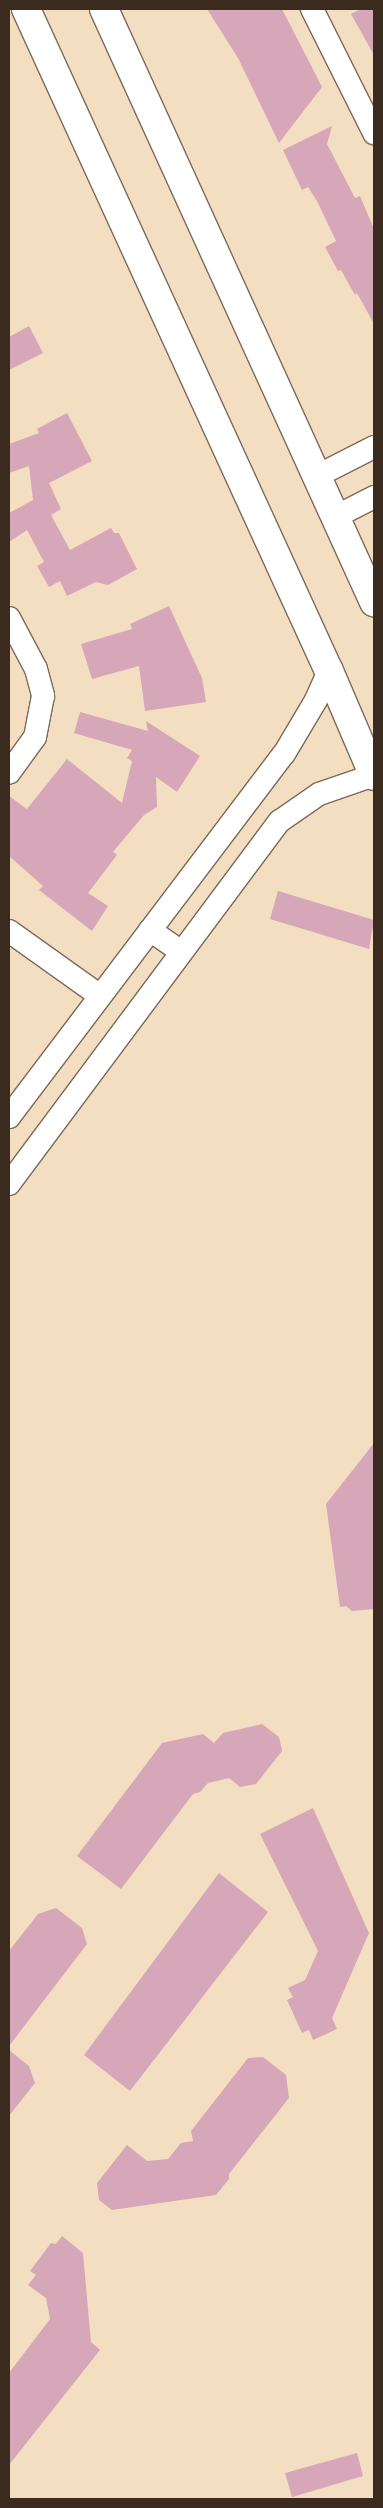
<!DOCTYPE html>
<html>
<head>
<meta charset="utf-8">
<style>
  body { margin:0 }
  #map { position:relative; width:383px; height:2508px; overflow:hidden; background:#f4dec2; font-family:"Libre Bodoni",serif }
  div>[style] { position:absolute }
  .building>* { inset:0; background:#d6a7b8 }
  .roads { filter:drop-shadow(1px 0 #7c6957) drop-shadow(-1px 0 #7c6957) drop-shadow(0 1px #7c6957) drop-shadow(0 -1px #7c6957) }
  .minor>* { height:22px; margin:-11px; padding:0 11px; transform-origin:11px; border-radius:11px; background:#fff }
  .tertiary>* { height:28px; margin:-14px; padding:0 14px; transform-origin:14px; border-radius:14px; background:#fff }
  span { translate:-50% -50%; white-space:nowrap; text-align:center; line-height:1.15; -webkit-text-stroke:4.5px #fff; paint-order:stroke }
  .frame { position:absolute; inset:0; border:10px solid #3b2a1e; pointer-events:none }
</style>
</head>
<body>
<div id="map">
  <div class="building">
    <div style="clip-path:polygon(207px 9px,282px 9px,322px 87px,279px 143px,238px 58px)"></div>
    <div style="clip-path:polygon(361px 9px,374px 9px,374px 55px,351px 14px)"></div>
    <div style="clip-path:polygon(332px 126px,327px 144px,355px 198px,360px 196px,374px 229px,374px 324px,357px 293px,355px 295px,341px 270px,338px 271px,325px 247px,336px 241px,317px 201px,308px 187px,302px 190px,283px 150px)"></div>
    <div style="clip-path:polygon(29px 326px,43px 353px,9px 370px,9px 337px)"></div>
    <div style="clip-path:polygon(67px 413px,92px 461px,49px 483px,61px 509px,51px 515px,70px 550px,111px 528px,114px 533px,119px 533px,137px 569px,108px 585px,96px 582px,67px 596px,60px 581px,49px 587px,37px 566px,44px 562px,27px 530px,9px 542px,9px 513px,33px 500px,29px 466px,9px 473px,9px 444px,39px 433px,37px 429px)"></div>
    <div style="clip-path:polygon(169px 606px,202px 678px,206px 702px,145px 711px,139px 666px,92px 679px,81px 644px,132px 629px,130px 624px)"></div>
    <div style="clip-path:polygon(80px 712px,148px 731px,146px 721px,200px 756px,177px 792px,156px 777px,157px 807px,144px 815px,113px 852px,117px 855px,88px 893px,108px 906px,92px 931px,39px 890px,43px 886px,9px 856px,9px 796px,27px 809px,67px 759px,122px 803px,132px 761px,127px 758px,132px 750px,74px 733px)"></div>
    <div style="clip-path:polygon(278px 891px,374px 920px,369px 949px,270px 919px)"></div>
    <div style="clip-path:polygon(374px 1443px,374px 1609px,352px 1611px,346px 1606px,340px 1607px,326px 1504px)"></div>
    <div style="clip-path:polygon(262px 1724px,279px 1737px,282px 1751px,256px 1784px,240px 1787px,229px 1778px,208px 1783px,200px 1792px,193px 1794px,121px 1889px,77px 1856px,162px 1743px,203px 1734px,214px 1743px,223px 1733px)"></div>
    <div style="clip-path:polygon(313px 1808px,369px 1933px,332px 2018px,337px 2029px,313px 2040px,309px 2030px,302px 2033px,287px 2000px,293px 1997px,288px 1988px,305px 1980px,318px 1951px,260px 1834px)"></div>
    <div style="clip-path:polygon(219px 1873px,268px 1912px,130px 2091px,84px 2055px)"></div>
    <div style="clip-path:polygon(56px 1908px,82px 1928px,87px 1944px,9px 2046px,9px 1951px,38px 1914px)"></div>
    <div style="clip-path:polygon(9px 2050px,29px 2066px,35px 2083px,9px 2116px)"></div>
    <div style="clip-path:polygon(263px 2057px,286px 2075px,289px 2098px,229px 2174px,229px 2179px,216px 2195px,112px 2210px,99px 2200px,97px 2183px,127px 2145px,147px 2161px,168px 2159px,181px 2143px,193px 2141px,191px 2131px,248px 2058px)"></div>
    <div style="clip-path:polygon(62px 2236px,83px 2253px,91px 2342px,100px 2350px,9px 2465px,9px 2373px,50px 2319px,46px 2298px,28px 2285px,36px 2275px,30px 2271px,51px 2243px,56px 2244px)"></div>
    <div style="clip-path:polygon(357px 2453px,363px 2476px,292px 2497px,285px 2473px)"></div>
  </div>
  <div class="roads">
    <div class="minor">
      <div style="left:312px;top:9px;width:139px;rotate:63.4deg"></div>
      <div style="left:317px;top:476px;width:64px;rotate:-27deg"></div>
      <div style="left:335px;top:517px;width:44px;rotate:-27.1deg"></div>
      <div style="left:9px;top:618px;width:58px;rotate:62.1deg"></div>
      <div style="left:36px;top:669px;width:28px;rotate:75deg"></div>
      <div style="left:43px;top:696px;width:42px;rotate:101deg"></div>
      <div style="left:35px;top:737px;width:44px;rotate:125.8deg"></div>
      <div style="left:150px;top:930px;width:38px;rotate:35deg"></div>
      <div style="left:9px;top:931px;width:112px;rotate:35.5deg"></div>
      <div style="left:9px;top:1117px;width:455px;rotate:-52.9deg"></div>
      <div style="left:284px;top:754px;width:63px;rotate:-59.3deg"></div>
      <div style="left:316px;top:700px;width:32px;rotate:-66deg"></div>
      <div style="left:9px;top:1184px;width:453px;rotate:-53.3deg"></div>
      <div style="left:280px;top:821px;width:47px;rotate:-34.7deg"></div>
      <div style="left:319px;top:794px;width:58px;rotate:-19.1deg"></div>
    </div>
    <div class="tertiary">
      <div style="left:26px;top:9px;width:728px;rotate:65.41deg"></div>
      <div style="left:329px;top:671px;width:114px;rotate:66.8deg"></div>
      <div style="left:104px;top:9px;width:652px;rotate:65.52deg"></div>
    </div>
  </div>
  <div class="frame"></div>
</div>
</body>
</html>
